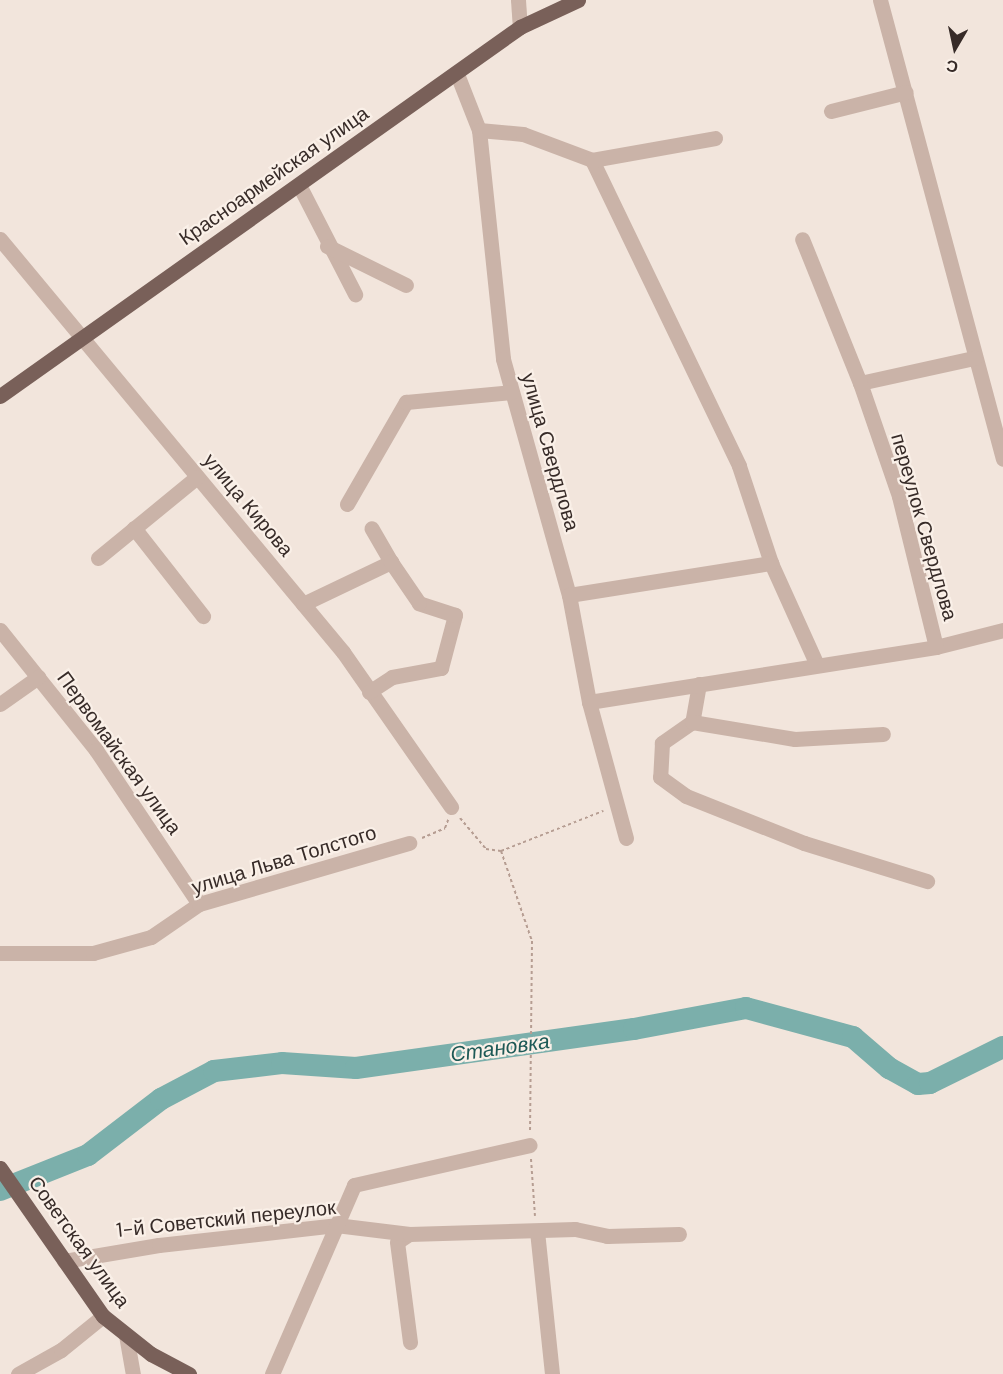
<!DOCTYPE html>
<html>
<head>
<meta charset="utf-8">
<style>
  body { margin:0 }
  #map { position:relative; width:1003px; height:1374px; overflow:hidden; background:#f2e5dc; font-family:"DM Sans",sans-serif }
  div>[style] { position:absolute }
  .river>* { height:22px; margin:-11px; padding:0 11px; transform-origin:11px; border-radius:11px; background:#7bafab }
  .path>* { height:2px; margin-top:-1px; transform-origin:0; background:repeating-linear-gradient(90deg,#b69d92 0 3px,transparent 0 6px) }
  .minor>* { height:15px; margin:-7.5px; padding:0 7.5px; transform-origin:7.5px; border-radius:7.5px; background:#cab3a8 }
  .major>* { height:15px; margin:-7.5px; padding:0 7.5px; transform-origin:7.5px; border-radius:7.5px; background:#796059 }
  span { translate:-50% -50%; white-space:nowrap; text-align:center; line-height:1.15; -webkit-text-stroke:4.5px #faf0e8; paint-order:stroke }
  .street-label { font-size:20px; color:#372b28 }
  .water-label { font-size:21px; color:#1d5956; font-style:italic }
  .north { position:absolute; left:925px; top:18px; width:60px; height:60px; -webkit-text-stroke:4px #faf0e8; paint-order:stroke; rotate:189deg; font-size:16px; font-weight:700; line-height:24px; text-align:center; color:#372b28 }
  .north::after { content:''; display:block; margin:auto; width:21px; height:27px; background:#372b28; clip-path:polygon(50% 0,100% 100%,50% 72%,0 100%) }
</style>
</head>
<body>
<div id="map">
  <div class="river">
    <div style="left:0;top:1190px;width:95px;rotate:-21.7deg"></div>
    <div style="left:88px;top:1155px;width:92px;rotate:-37.5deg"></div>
    <div style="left:161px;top:1099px;width:60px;rotate:-27.8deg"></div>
    <div style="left:214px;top:1071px;width:68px;rotate:-6.7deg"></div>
    <div style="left:282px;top:1063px;width:74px;rotate:3.9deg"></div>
    <div style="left:356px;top:1068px;width:281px;rotate:-8deg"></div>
    <div style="left:634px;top:1029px;width:114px;rotate:-10.6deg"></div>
    <div style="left:746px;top:1008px;width:111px;rotate:15.2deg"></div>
    <div style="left:853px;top:1037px;width:48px;rotate:40.7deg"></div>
    <div style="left:889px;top:1068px;width:33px;rotate:29deg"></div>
    <div style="left:918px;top:1084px;width:12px;rotate:-5deg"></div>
    <div style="left:930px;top:1083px;width:81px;rotate:-26.3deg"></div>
  </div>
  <div class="path">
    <div style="left:460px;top:818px;width:40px;rotate:50deg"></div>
    <div style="left:486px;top:849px;width:15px;rotate:8deg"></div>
    <div style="left:501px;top:851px;width:110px;rotate:-21.4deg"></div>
    <div style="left:422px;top:838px;width:25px;rotate:-23deg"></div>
    <div style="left:445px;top:828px;width:9px;rotate:-69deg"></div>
    <div style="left:501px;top:851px;width:95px;rotate:71deg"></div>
    <div style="left:532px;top:941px;width:191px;rotate:90.6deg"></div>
    <div style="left:531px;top:1159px;width:57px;rotate:86deg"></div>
  </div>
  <div class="minor">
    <div style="left:518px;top:0;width:27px;rotate:86deg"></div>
    <div style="left:880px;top:0;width:475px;rotate:75deg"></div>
    <div style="left:457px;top:74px;width:60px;rotate:68.6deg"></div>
    <div style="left:479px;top:130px;width:230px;rotate:84deg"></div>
    <div style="left:503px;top:359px;width:245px;rotate:74.4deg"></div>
    <div style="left:569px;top:595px;width:109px;rotate:79.4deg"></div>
    <div style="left:589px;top:702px;width:141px;rotate:74.8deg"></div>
    <div style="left:831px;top:111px;width:77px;rotate:-14.2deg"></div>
    <div style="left:479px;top:130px;width:44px;rotate:5.2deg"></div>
    <div style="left:523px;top:134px;width:74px;rotate:20.6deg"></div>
    <div style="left:592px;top:160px;width:339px;rotate:64.3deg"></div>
    <div style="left:739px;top:466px;width:102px;rotate:71.7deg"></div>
    <div style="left:771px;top:563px;width:112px;rotate:65.7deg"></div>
    <div style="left:592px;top:160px;width:125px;rotate:-10.1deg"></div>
    <div style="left:299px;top:185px;width:123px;rotate:62.8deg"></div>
    <div style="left:0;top:239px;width:537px;rotate:50.29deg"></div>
    <div style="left:343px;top:652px;width:189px;rotate:55.1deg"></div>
    <div style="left:327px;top:246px;width:88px;rotate:26.3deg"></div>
    <div style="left:860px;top:383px;width:117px;rotate:-12.4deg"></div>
    <div style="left:347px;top:504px;width:118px;rotate:-60deg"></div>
    <div style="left:406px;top:402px;width:106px;rotate:-5.4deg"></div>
    <div style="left:134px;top:528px;width:112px;rotate:51.9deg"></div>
    <div style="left:98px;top:558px;width:128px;rotate:-39.3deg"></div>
    <div style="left:569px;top:595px;width:205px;rotate:-9deg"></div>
    <div style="left:303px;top:604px;width:98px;rotate:-25.5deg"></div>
    <div style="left:391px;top:562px;width:39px;rotate:-120deg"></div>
    <div style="left:0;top:630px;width:154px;rotate:51.3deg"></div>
    <div style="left:96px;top:750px;width:185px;rotate:56.2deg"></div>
    <div style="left:936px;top:647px;width:69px;rotate:-14.2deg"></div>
    <div style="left:699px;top:684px;width:39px;rotate:100deg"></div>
    <div style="left:692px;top:722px;width:37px;rotate:145deg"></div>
    <div style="left:662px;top:743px;width:34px;rotate:93deg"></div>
    <div style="left:660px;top:777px;width:32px;rotate:36deg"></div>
    <div style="left:686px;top:796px;width:127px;rotate:21.7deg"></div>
    <div style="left:804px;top:843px;width:129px;rotate:17.2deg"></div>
    <div style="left:369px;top:692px;width:27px;rotate:-33deg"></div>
    <div style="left:392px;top:677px;width:50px;rotate:-10.4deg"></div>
    <div style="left:441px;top:668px;width:55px;rotate:-75.2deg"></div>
    <div style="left:455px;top:615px;width:38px;rotate:-162deg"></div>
    <div style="left:419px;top:603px;width:50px;rotate:-124.3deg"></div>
    <div style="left:589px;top:702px;width:351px;rotate:-9deg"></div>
    <div style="left:936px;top:647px;width:155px;rotate:-103.8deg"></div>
    <div style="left:899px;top:496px;width:120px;rotate:-109deg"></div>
    <div style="left:860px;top:383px;width:155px;rotate:-111.9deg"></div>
    <div style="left:0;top:704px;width:47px;rotate:-35.4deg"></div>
    <div style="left:692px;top:722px;width:104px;rotate:9.4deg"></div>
    <div style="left:795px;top:739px;width:88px;rotate:-3.3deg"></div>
    <div style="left:0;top:953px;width:93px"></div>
    <div style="left:93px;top:953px;width:60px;rotate:-15.4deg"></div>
    <div style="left:151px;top:937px;width:58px;rotate:-34.5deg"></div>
    <div style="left:199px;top:904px;width:219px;rotate:-16.2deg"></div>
    <div style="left:537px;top:1231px;width:144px;rotate:84deg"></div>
    <div style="left:409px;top:1234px;width:14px;rotate:146deg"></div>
    <div style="left:397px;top:1242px;width:101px;rotate:82.6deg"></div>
    <div style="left:64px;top:1261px;width:96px;rotate:-9.6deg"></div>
    <div style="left:159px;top:1245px;width:178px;rotate:-6.4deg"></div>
    <div style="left:336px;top:1225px;width:74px;rotate:7deg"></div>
    <div style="left:409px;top:1234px;width:166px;rotate:-1.7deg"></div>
    <div style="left:575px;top:1229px;width:33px;rotate:12deg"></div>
    <div style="left:607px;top:1236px;width:72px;rotate:-1.6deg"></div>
    <div style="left:126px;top:1335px;width:40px;rotate:80deg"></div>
    <div style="left:18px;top:1374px;width:49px;rotate:-29.2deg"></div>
    <div style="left:61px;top:1350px;width:54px;rotate:-39deg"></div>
    <div style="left:272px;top:1374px;width:206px;rotate:-66.5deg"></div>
    <div style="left:354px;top:1185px;width:180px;rotate:-12.8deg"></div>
  </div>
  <div class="major">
    <div style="left:0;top:396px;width:638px;rotate:-35.36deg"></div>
    <div style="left:520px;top:27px;width:64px;rotate:-25deg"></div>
    <div style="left:0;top:1168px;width:180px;rotate:55.2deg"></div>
    <div style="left:103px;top:1316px;width:61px;rotate:38.4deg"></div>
    <div style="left:151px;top:1354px;width:43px;rotate:27.8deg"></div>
  </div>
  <div class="street-label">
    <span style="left:274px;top:176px;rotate:-35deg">Красноармейская улица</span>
    <span style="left:550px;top:452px;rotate:74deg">улица Свердлова</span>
    <span style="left:248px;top:505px;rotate:50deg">улица Кирова</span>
    <span style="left:924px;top:527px;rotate:74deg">переулок Свердлова</span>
    <span style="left:119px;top:753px;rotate:54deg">Первомайская улица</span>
    <span style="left:284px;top:860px;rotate:-17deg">улица Льва Толстого</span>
    <span style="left:226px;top:1219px;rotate:-6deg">1-й Советский переулок</span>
    <span style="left:79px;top:1242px;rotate:54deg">Советская улица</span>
  </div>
  <div class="water-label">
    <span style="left:500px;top:1048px;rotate:-8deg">Становка</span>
  </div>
  <div class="north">С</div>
</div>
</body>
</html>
